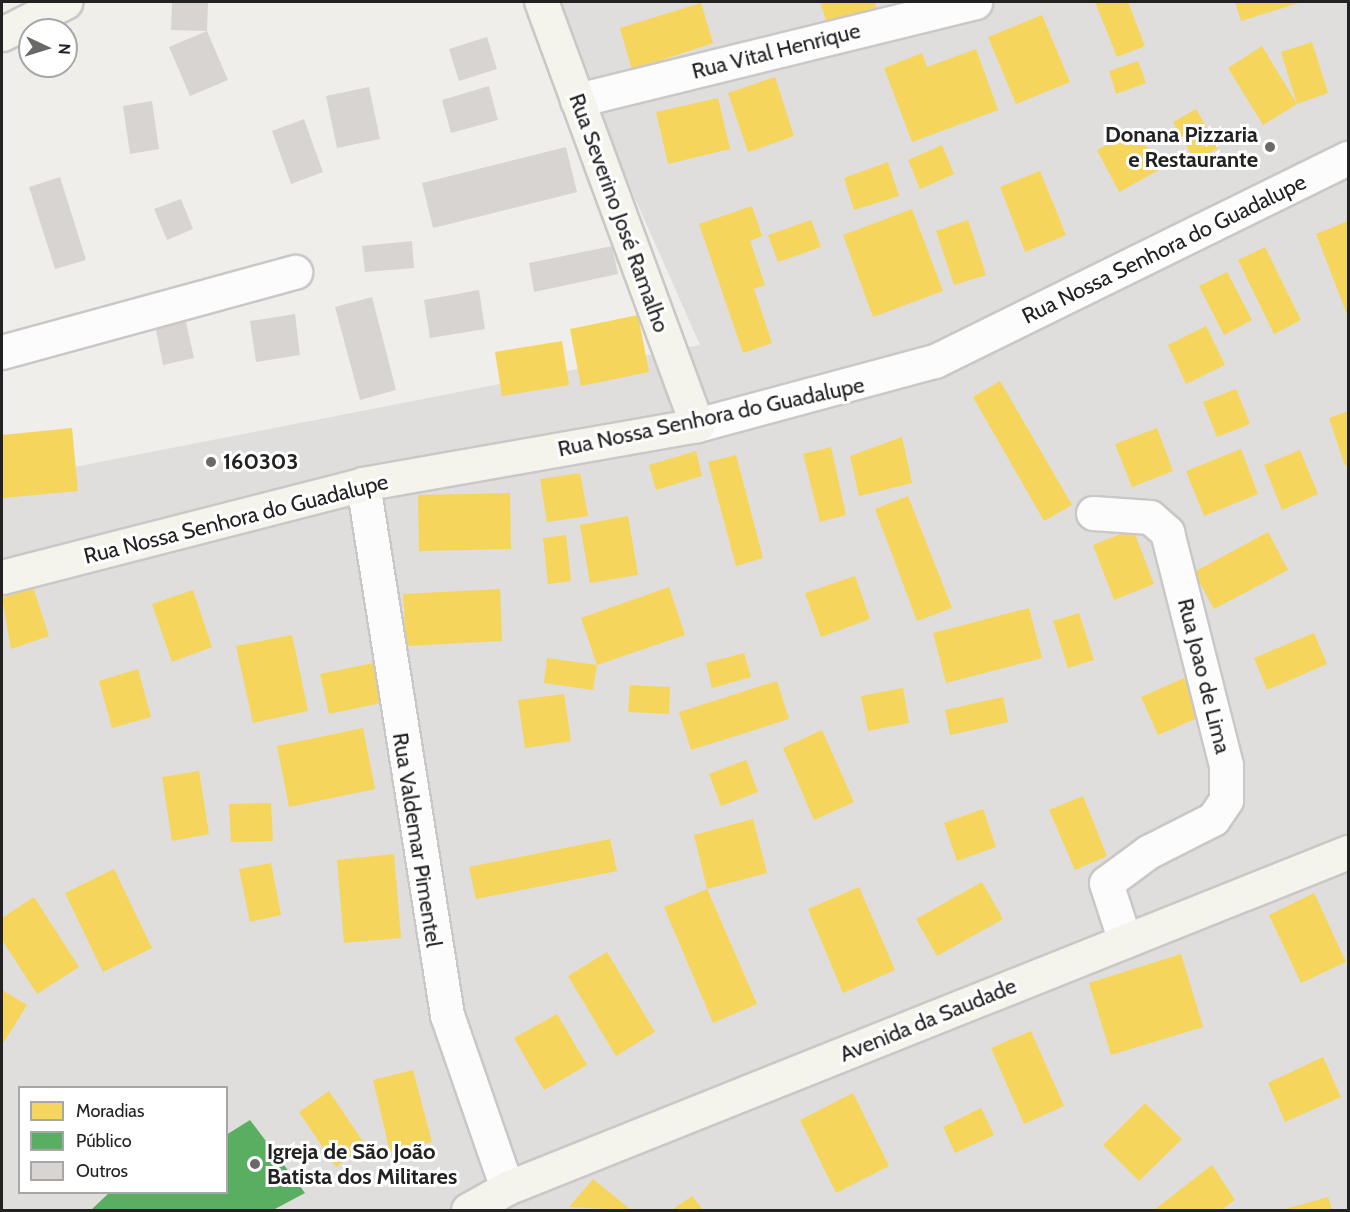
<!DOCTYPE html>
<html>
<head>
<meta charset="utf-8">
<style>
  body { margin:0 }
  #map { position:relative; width:1350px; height:1212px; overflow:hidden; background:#f0eeeb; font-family:Cabin,sans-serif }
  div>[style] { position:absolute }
  .residential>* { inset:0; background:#dfdedc }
  .homes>* { inset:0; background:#f6d55c }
  .public>* { inset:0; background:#5aae61 }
  .building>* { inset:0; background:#d7d4d2 }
  .roads { filter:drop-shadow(2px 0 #c9c8c7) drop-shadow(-2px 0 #c9c8c7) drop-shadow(0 2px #c9c8c7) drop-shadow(0 -2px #c9c8c7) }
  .street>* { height:33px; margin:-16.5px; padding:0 16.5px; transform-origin:16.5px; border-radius:16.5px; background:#fdfcfc }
  .secondary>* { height:33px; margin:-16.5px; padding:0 16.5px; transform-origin:16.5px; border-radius:16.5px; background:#f4f4ed }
  .dots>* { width:16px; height:16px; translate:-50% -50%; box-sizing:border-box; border:3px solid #fff; border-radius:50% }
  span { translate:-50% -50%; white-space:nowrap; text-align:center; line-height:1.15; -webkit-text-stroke:6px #fff; paint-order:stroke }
  .street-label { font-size:22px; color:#222 }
  .poi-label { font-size:22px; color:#222; font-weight:700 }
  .right { translate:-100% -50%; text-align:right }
  .left { translate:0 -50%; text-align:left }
  .frame { position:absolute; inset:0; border:3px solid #222; pointer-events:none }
  .legend { position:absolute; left:18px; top:1086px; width:210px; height:108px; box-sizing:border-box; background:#fff; border:2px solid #a7a7a7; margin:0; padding:8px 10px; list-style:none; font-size:18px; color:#222 }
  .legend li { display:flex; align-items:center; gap:12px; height:30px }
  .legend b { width:30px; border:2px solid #a7a7a7 }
  .north { position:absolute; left:18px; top:18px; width:60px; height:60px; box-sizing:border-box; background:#fff; border:2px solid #a7a7a7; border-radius:50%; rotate:94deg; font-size:16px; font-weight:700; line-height:24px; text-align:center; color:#222 }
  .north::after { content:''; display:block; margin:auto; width:21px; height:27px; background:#6a6968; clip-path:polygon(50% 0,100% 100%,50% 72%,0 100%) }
</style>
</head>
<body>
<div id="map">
  <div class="residential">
    <div style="clip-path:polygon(evenodd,548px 2px,1348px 2px,1348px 1210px,2px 1210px,2px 481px,700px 345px,548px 2px,20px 1088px,226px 1088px,226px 1192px,20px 1192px,20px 1088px)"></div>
  </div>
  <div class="homes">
    <div style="clip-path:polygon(820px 2px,875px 2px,877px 9px,827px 24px)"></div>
    <div style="clip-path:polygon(1095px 2px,1128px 2px,1145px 46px,1117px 57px)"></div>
    <div style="clip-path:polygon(1235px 2px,1302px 2px,1241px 21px)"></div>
    <div style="clip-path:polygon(701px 3px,713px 43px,632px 70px,620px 28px)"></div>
    <div style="clip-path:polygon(1042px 15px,1070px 82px,1016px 104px,988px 37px)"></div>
    <div style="clip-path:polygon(1312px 42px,1328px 93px,1297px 104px,1281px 52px)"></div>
    <div style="clip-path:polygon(1262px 46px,1297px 104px,1263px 125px,1228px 68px)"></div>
    <div style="clip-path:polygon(976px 49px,998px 110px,912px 142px,884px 68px,922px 53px,927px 67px)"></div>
    <div style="clip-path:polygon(1138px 61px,1146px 83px,1116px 94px,1109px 71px)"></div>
    <div style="clip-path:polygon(775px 77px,794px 136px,748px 152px,728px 93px)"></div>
    <div style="clip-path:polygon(718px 98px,730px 149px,668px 164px,656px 112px)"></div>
    <div style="clip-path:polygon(1196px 109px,1218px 148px,1195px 161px,1173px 122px)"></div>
    <div style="clip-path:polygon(1137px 128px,1159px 170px,1119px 192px,1097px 150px)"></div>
    <div style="clip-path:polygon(942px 145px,954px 174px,920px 189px,908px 160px)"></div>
    <div style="clip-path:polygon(888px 162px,899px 196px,854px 210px,844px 178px)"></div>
    <div style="clip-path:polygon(1040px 171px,1066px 235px,1025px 252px,1000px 187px)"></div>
    <div style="clip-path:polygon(752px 206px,762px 236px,750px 241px,765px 285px,754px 289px,772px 343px,743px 353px,699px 224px)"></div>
    <div style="clip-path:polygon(912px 209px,943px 291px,873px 317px,843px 235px)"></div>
    <div style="clip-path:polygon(811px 220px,821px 247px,778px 262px,768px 235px)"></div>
    <div style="clip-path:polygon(968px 220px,986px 275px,954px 285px,936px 231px)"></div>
    <div style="clip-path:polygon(1348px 221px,1348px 317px,1316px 234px)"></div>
    <div style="clip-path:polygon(1265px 247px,1301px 320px,1274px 334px,1238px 260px)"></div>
    <div style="clip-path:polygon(1227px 272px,1252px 320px,1224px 335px,1199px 286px)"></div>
    <div style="clip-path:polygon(638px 315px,649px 372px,581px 386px,570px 329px)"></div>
    <div style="clip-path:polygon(1206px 326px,1225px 365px,1186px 384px,1168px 345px)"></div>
    <div style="clip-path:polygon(562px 341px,569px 385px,502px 396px,495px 352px)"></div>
    <div style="clip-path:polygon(1000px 381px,1072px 505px,1044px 521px,973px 397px)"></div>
    <div style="clip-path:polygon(1236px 389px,1250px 424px,1217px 437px,1203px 402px)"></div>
    <div style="clip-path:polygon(1348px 411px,1348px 465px,1345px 466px,1329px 418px)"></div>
    <div style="clip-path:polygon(72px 428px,78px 491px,3px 498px,2px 435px)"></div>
    <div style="clip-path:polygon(1157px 428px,1173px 471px,1132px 487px,1115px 444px)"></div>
    <div style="clip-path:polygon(902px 437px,912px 483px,859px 496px,850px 456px)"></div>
    <div style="clip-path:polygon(831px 447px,846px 515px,820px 522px,803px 454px)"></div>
    <div style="clip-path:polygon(1241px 449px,1258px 494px,1204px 516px,1186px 471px)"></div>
    <div style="clip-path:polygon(1300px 450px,1318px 494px,1282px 510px,1264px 465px)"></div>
    <div style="clip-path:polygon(696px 451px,702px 476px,656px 490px,649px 465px)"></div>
    <div style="clip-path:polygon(736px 455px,763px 558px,736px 566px,708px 462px)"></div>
    <div style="clip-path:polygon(580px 473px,588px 516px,547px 522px,540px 479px)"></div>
    <div style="clip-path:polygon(510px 493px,511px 549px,419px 551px,418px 495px)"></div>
    <div style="clip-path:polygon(908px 496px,952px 608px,917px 621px,875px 509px)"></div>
    <div style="clip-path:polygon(628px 516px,638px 575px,590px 583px,580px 525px)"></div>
    <div style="clip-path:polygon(1133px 529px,1154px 584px,1114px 600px,1093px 545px)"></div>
    <div style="clip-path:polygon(1268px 532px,1288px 570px,1214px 609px,1194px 572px)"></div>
    <div style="clip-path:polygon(566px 535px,571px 581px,548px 584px,543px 538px)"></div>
    <div style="clip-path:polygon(855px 576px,870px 619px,821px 637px,805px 593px)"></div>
    <div style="clip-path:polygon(33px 587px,49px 636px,11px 649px,2px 598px)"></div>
    <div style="clip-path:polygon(669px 587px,685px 635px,597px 665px,581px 618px)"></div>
    <div style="clip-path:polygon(500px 589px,502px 641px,406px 646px,403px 594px)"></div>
    <div style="clip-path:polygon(193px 590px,212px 647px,172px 662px,152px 604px)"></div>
    <div style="clip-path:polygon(1029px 608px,1042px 658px,946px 683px,933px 633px)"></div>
    <div style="clip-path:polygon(1079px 613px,1094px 660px,1068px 668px,1053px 621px)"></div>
    <div style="clip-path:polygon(1314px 633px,1327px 664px,1267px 690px,1254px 658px)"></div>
    <div style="clip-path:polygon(292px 635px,308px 711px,253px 723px,236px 646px)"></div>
    <div style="clip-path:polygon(744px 653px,751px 677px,712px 688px,706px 663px)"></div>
    <div style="clip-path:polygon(547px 658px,597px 665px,593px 690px,544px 683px)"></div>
    <div style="clip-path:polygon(373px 663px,381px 703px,329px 714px,320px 674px)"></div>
    <div style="clip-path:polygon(138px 669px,151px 717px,112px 728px,99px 681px)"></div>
    <div style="clip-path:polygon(1184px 678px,1202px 716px,1158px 735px,1141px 697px)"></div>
    <div style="clip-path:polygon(777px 681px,789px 719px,691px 750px,679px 712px)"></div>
    <div style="clip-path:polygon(630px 685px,670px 687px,669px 714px,628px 712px)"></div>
    <div style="clip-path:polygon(903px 688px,909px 723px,868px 731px,861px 696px)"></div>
    <div style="clip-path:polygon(564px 694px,571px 741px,525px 748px,518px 700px)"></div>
    <div style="clip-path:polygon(1003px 697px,1008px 722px,950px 735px,945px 710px)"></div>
    <div style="clip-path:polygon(363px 728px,375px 789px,289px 807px,277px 746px)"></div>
    <div style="clip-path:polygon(822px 730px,854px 802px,814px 820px,783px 748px)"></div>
    <div style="clip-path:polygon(746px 760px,758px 792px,721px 806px,709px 774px)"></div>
    <div style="clip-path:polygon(199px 771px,209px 834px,172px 841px,162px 777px)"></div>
    <div style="clip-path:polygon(1083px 796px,1107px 856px,1075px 870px,1049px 810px)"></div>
    <div style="clip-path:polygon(271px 803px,273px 841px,231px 842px,229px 804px)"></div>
    <div style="clip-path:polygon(983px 809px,996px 847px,957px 861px,944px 823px)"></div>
    <div style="clip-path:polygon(753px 819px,767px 873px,707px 889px,694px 835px)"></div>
    <div style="clip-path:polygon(610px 839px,617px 871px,476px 899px,469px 867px)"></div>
    <div style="clip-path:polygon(394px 854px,401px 938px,344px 943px,337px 860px)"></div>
    <div style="clip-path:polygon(271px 863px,281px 915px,250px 922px,239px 869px)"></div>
    <div style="clip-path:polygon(114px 869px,152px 948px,103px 972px,65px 893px)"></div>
    <div style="clip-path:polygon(982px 882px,1003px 919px,937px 956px,916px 919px)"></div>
    <div style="clip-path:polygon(859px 887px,895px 970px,843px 993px,808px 909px)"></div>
    <div style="clip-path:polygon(707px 889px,757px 1004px,713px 1023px,664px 907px)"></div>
    <div style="clip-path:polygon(1314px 893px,1346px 962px,1301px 983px,1269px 915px)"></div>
    <div style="clip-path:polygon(34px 897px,79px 967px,37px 994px,2px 940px,2px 918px)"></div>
    <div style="clip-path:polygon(607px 952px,655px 1032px,616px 1056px,568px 976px)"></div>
    <div style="clip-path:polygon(1181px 954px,1203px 1027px,1111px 1055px,1089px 983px)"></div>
    <div style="clip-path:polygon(2px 990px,27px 1005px,2px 1045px)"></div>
    <div style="clip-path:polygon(557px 1014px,587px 1065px,544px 1090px,514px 1038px)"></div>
    <div style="clip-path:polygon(1031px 1031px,1064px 1106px,1024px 1124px,991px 1048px)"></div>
    <div style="clip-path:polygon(1323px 1057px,1341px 1097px,1285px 1122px,1268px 1083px)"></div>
    <div style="clip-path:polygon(413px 1070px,432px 1142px,390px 1152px,373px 1080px)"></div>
    <div style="clip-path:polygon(329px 1091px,366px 1146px,336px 1167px,299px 1112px)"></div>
    <div style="clip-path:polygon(853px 1093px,889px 1166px,836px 1193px,800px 1120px)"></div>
    <div style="clip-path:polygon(1145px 1103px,1182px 1139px,1139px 1181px,1103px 1145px)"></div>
    <div style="clip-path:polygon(981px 1108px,994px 1135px,955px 1153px,943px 1127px)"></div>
    <div style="clip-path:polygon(1212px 1165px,1235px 1200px,1221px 1210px,1154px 1210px)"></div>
    <div style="clip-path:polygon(593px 1179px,614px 1196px,631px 1210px,569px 1207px)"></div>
    <div style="clip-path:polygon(692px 1196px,703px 1210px,672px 1210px)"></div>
    <div style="clip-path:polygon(1328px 1197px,1332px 1210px,1282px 1210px)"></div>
  </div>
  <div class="public">
    <div style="clip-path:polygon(250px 1120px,305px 1193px,273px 1210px,91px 1210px,110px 1192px,226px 1192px,226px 1135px)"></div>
  </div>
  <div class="building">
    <div style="clip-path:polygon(172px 2px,208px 2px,207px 31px,228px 80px,190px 96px,169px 47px,207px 31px,171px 30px)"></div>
    <div style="clip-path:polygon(487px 37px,497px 69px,459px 81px,449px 49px)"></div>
    <div style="clip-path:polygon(489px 86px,498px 120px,451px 133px,442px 100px)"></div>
    <div style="clip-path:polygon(369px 87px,380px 139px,337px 148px,326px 96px)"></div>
    <div style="clip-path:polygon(152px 101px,159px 149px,130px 154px,123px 106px)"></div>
    <div style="clip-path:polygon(304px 119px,323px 172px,291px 184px,272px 131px)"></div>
    <div style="clip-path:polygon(566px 147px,577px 192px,433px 228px,422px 183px)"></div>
    <div style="clip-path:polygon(60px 177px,86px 260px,55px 269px,29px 187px)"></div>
    <div style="clip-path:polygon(181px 199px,193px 229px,167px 240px,154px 209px)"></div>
    <div style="clip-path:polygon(412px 241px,414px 268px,365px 272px,362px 246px)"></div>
    <div style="clip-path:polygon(612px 246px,618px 274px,534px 292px,529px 263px)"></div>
    <div style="clip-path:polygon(479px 290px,485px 329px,430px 338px,424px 300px)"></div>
    <div style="clip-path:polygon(372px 297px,396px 390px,360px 400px,335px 307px)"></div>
    <div style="clip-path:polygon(295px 314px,300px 355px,256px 362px,250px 321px)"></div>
    <div style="clip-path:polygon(185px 318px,194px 358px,163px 365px,155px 325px)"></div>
  </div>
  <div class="roads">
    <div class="street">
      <div style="left:577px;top:100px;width:410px;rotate:-13.8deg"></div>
      <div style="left:2px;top:352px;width:304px;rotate:-15.3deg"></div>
      <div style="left:697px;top:425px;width:246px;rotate:-15.1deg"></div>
      <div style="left:935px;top:361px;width:460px;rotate:-26.2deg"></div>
      <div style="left:363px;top:484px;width:538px;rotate:81.01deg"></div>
      <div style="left:447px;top:1015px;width:183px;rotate:70.9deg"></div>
      <div style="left:1093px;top:513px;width:57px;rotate:4deg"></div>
      <div style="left:1150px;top:517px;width:23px;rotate:41deg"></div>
      <div style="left:1167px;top:532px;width:240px;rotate:75.8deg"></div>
      <div style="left:1226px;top:765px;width:35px;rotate:90deg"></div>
      <div style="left:1226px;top:800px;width:23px;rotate:124deg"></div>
      <div style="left:1213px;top:819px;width:73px;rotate:153.1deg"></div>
      <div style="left:1148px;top:852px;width:52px;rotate:143.6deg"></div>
      <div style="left:1106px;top:883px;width:61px;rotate:71.9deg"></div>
    </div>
    <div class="secondary">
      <div style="left:2px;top:34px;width:71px;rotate:-26.9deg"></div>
      <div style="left:2px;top:577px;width:373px;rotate:-14.4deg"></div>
      <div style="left:363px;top:484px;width:339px;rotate:-10deg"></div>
      <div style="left:697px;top:425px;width:451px;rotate:-110.2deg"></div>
      <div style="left:468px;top:1210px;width:45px;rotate:-29.4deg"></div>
      <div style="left:507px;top:1188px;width:906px;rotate:-21.78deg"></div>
    </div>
  </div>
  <div class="dots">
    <div style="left:1270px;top:147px;background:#6a6968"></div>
    <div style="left:211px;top:462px;background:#6a6968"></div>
    <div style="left:255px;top:1164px;background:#6a6968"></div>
  </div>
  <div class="street-label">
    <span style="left:776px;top:51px;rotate:-14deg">Rua Vital Henrique</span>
    <span style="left:619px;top:213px;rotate:70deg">Rua Severino José Ramalho</span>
    <span style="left:1164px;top:249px;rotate:-26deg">Rua Nossa Senhora do Guadalupe</span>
    <span style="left:711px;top:417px;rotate:-12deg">Rua Nossa Senhora do Guadalupe</span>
    <span style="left:236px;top:519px;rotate:-14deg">Rua Nossa Senhora do Guadalupe</span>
    <span style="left:1204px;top:676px;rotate:76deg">Rua Joao de Lima</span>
    <span style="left:417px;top:840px;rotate:81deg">Rua Valdemar Pimentel</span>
    <span style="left:928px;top:1020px;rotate:-22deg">Avenida da Saudade</span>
  </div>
  <div class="poi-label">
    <span class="right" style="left:1258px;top:147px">Donana Pizzaria<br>e Restaurante</span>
    <span class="left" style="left:223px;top:462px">160303</span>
    <span class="left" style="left:267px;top:1164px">Igreja de São João<br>Batista dos Militares</span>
  </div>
  <div class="frame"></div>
  <ul class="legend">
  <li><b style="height:16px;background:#f6d55c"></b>Moradias</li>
  <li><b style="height:16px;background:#5aae61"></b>Público</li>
  <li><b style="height:16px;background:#d7d4d2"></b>Outros</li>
  </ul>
  <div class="north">N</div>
</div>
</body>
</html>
